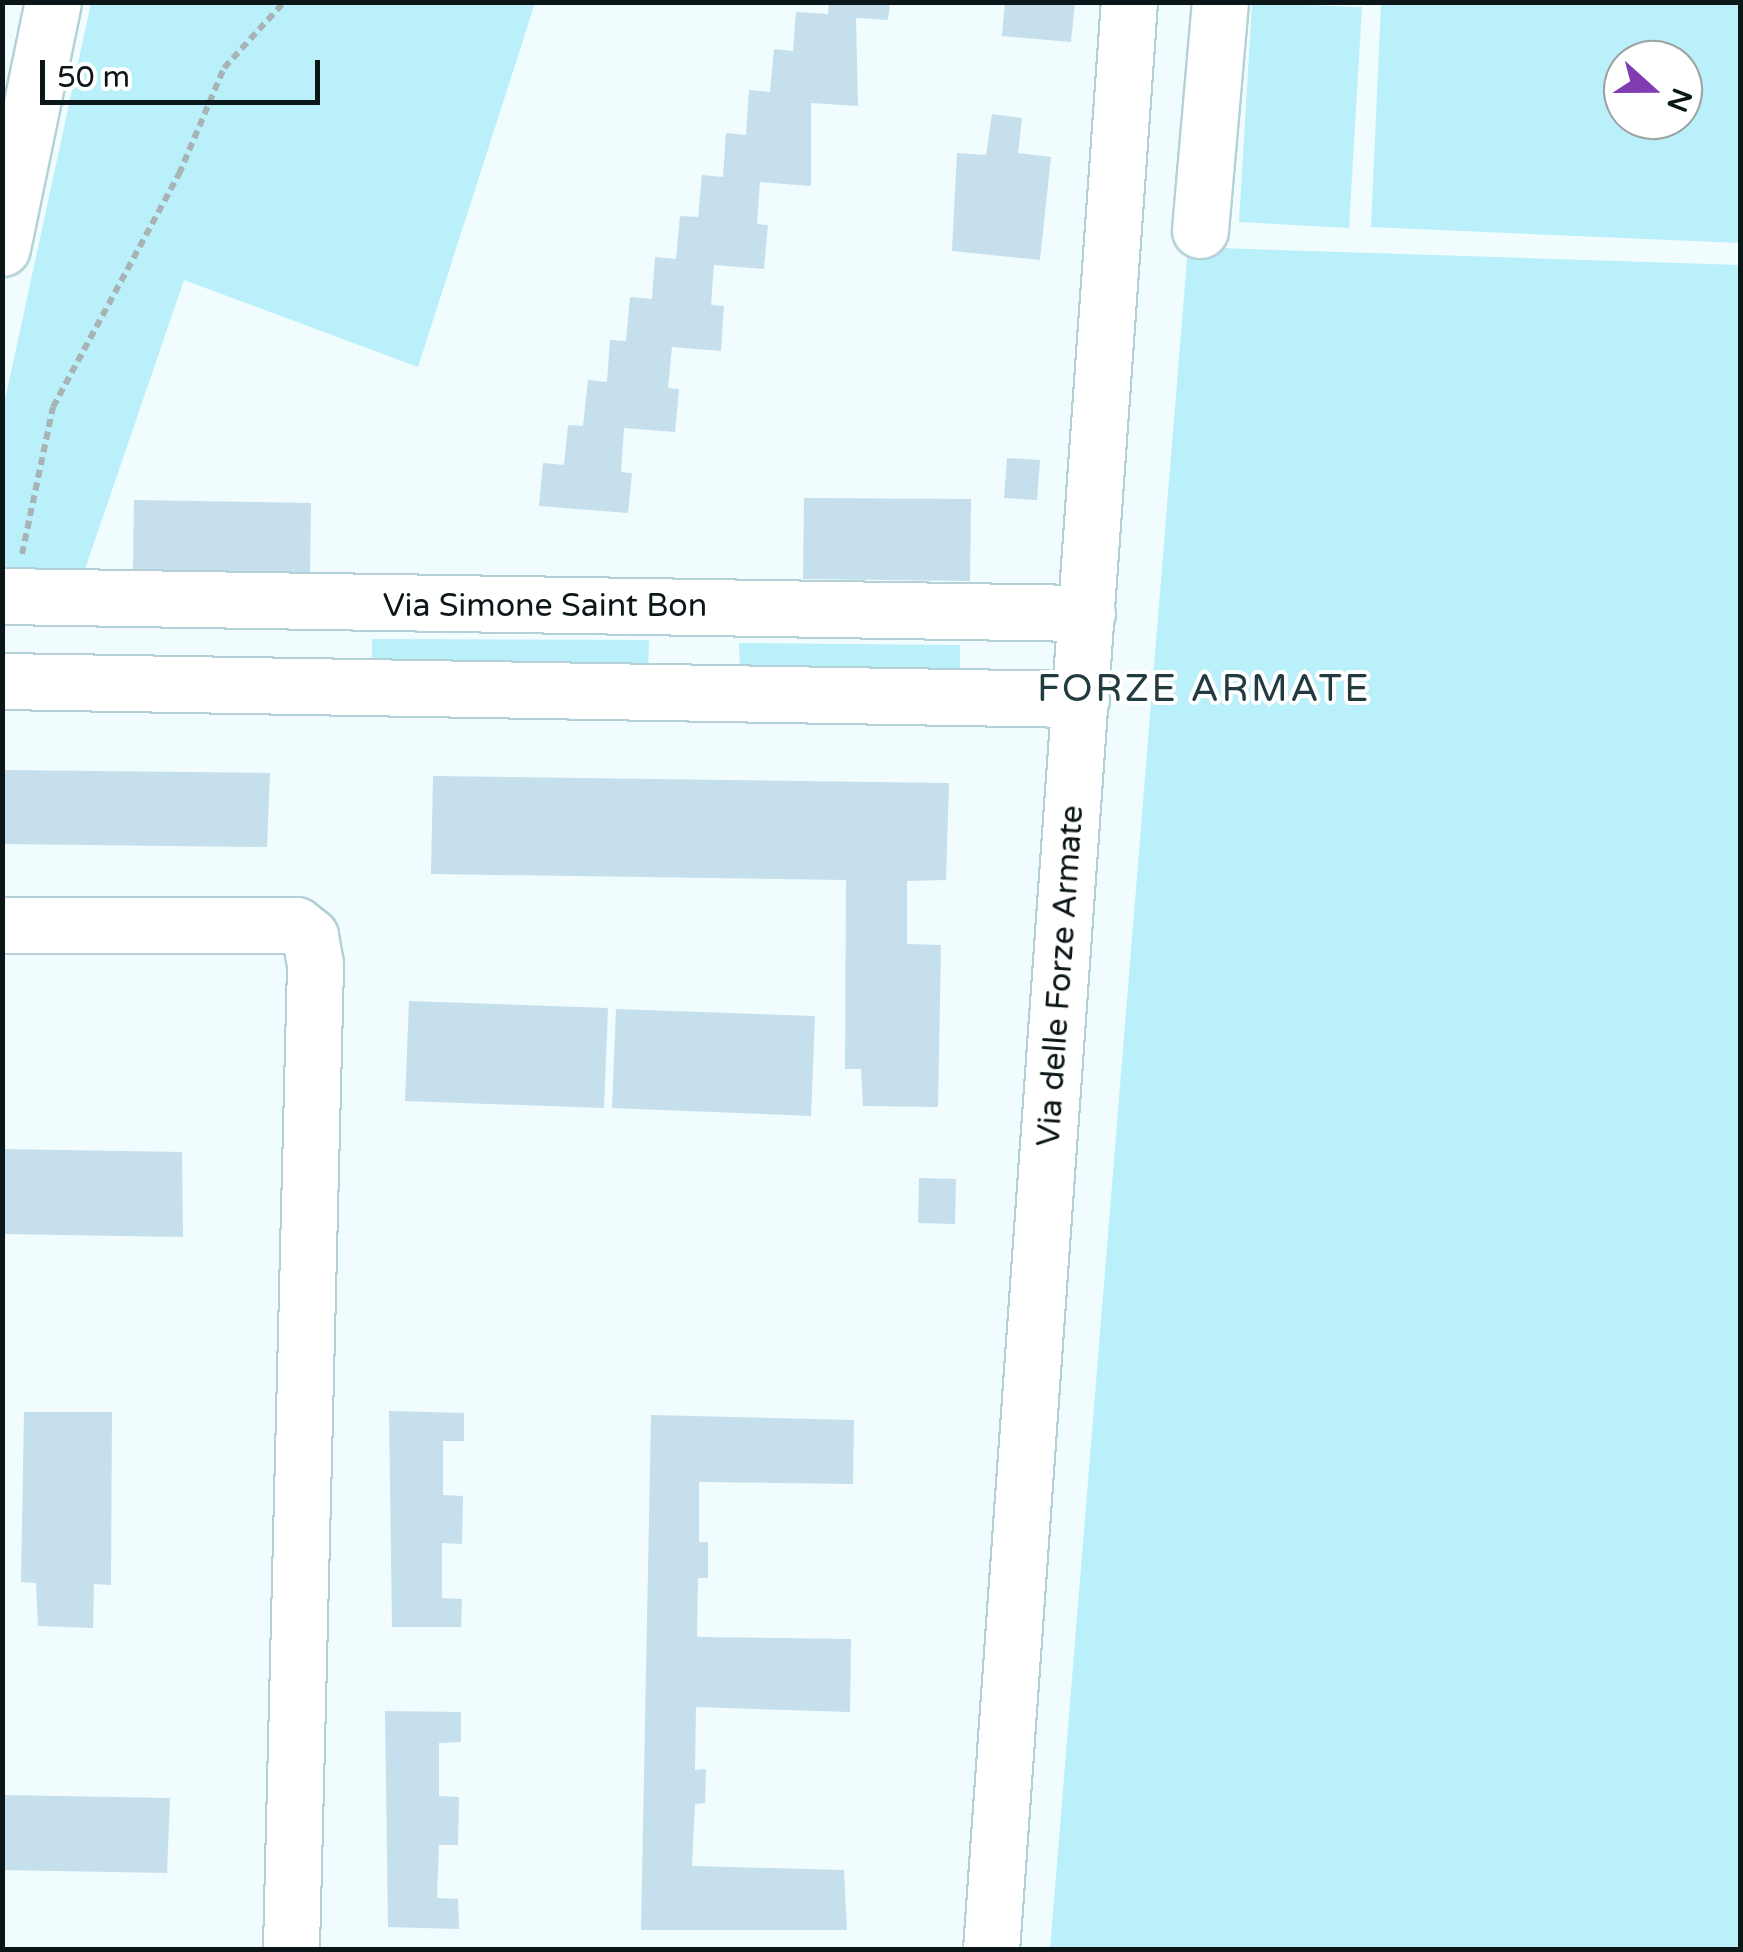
<!DOCTYPE html>
<html>
<head>
<meta charset="utf-8">
<style>
  body { margin:0 }
  #map { position:relative; width:1743px; height:1952px; overflow:hidden; background:#f0fcfe; font-family:"Varela Round",sans-serif }
  div>[style] { position:absolute }
  .green>* { inset:0; background:#baf0f9 }
  .building>* { inset:0; background:#c5dfec }
  .path>* { height:6px; margin-top:-3px; transform-origin:0; background:repeating-linear-gradient(90deg,#a7b3b5 0 8px,transparent 0 13px) }
  .roads { filter:drop-shadow(2px 0 #b3d1d7) drop-shadow(-2px 0 #b3d1d7) drop-shadow(0 2px #b3d1d7) drop-shadow(0 -2px #b3d1d7) }
  .minor>* { height:55px; margin:-27.5px; padding:0 27.5px; transform-origin:27.5px; border-radius:27.5px; background:#fff }
  span { translate:-50% -50%; white-space:nowrap; text-align:center; line-height:1.15; -webkit-text-stroke:8px #fff; paint-order:stroke }
  .street-label { font-size:32px; color:#0b1618 }
  .quarter-label { font-size:38px; color:#213b40; letter-spacing:2.5px }
  .frame { position:absolute; inset:0; border:5px solid #0b1618; pointer-events:none }
  .north { position:absolute; left:1603px; top:40px; width:100px; height:100px; box-sizing:border-box; background:#fff; border:2px solid #9da2a3; border-radius:50%; rotate:111deg; font-size:28px; font-weight:700; line-height:40px; text-align:center; color:#0b1618 }
  .north::after { content:''; display:block; margin:auto; width:35px; height:45px; background:#803cb0; clip-path:polygon(50% 0,100% 100%,50% 72%,0 100%) }
  .scale { position:absolute; left:40px; top:60px; width:280px; height:45px; box-sizing:border-box; border:5px solid #0b1618; border-top:0; padding-left:12px; font-size:30px; line-height:35px; white-space:nowrap; color:#0b1618; -webkit-text-stroke:8px #fff; paint-order:stroke }
</style>
</head>
<body>
<div id="map">
  <div class="green">
    <div style="clip-path:polygon(91px 3px,535px 3px,418px 367px,184px 280px,83px 575px,3px 572px,3px 409px)"></div>
    <div style="clip-path:polygon(1252px 3px,1362px 7px,1349px 228px,1239px 222px)"></div>
    <div style="clip-path:polygon(evenodd,1381px 3px,1740px 3px,1740px 243px,1371px 227px,1381px 3px,1683px 60px,1683px 120px,1623px 120px,1623px 60px,1683px 60px)"></div>
    <div style="clip-path:polygon(1188px 247px,1740px 265px,1740px 1949px,1050px 1950px)"></div>
    <div style="clip-path:polygon(372px 639px,649px 640px,648px 669px,372px 669px)"></div>
    <div style="clip-path:polygon(739px 643px,960px 645px,960px 676px,740px 674px)"></div>
  </div>
  <div class="building">
    <div style="clip-path:polygon(829px 2px,890px 2px,888px 20px,856px 18px,858px 106px,811px 103px,811px 186px,760px 182px,757px 224px,768px 225px,764px 269px,714px 265px,711px 305px,724px 306px,721px 351px,672px 347px,668px 388px,679px 389px,675px 432px,624px 428px,621px 472px,632px 473px,628px 513px,539px 506px,543px 463px,564px 465px,568px 425px,583px 426px,588px 380px,607px 382px,610px 340px,626px 341px,630px 297px,652px 299px,655px 257px,676px 259px,680px 216px,698px 217px,702px 175px,723px 177px,726px 133px,746px 135px,749px 90px,770px 92px,774px 49px,793px 51px,796px 12px,828px 14px)"></div>
    <div style="clip-path:polygon(1005px 2px,1075px 2px,1071px 42px,1002px 36px)"></div>
    <div style="clip-path:polygon(992px 114px,1022px 118px,1018px 153px,1051px 157px,1040px 260px,952px 251px,957px 153px,986px 155px)"></div>
    <div style="clip-path:polygon(1007px 458px,1040px 460px,1037px 500px,1004px 498px)"></div>
    <div style="clip-path:polygon(804px 498px,971px 499px,970px 581px,803px 579px)"></div>
    <div style="clip-path:polygon(134px 500px,311px 503px,310px 575px,133px 573px)"></div>
    <div style="clip-path:polygon(2px 770px,270px 773px,267px 847px,2px 844px)"></div>
    <div style="clip-path:polygon(433px 776px,949px 783px,946px 880px,907px 881px,907px 944px,941px 945px,938px 1107px,863px 1106px,861px 1069px,845px 1069px,846px 880px,431px 874px)"></div>
    <div style="clip-path:polygon(409px 1001px,608px 1008px,604px 1108px,405px 1101px)"></div>
    <div style="clip-path:polygon(616px 1009px,815px 1016px,811px 1116px,612px 1108px)"></div>
    <div style="clip-path:polygon(2px 1149px,182px 1152px,183px 1237px,2px 1234px)"></div>
    <div style="clip-path:polygon(919px 1178px,956px 1179px,955px 1224px,918px 1223px)"></div>
    <div style="clip-path:polygon(389px 1411px,464px 1413px,464px 1441px,443px 1441px,443px 1495px,463px 1496px,462px 1544px,442px 1543px,442px 1598px,462px 1599px,461px 1627px,392px 1627px)"></div>
    <div style="clip-path:polygon(24px 1412px,112px 1412px,111px 1585px,94px 1584px,93px 1628px,38px 1626px,36px 1583px,21px 1582px)"></div>
    <div style="clip-path:polygon(651px 1415px,854px 1420px,853px 1484px,699px 1482px,699px 1542px,708px 1542px,708px 1578px,698px 1578px,697px 1637px,851px 1639px,850px 1712px,696px 1707px,695px 1770px,706px 1769px,705px 1803px,695px 1804px,692px 1866px,844px 1870px,847px 1930px,641px 1930px)"></div>
    <div style="clip-path:polygon(385px 1711px,461px 1712px,461px 1742px,439px 1743px,439px 1796px,459px 1797px,458px 1845px,439px 1845px,437px 1898px,458px 1899px,459px 1929px,388px 1927px)"></div>
    <div style="clip-path:polygon(2px 1795px,170px 1798px,167px 1873px,2px 1870px)"></div>
  </div>
  <div class="path">
    <div style="left:22px;top:554px;width:150px;rotate:-78.1deg"></div>
    <div style="left:53px;top:407px;width:265px;rotate:-61.6deg"></div>
    <div style="left:179px;top:174px;width:115px;rotate:-67deg"></div>
    <div style="left:224px;top:68px;width:89px;rotate:-47.7deg"></div>
  </div>
  <div class="roads">
    <div class="minor">
      <div style="left:1200px;top:230px;width:229px;rotate:-85deg"></div>
      <div style="left:2px;top:248px;width:251px;rotate:-78.3deg"></div>
      <div style="left:2px;top:596px;width:1085px;rotate:0.9deg"></div>
      <div style="left:2px;top:681px;width:1079px;rotate:0.96deg"></div>
      <div style="left:2px;top:925px;width:294px"></div>
      <div style="left:296px;top:925px;width:18px;rotate:38deg"></div>
      <div style="left:310px;top:936px;width:29px;rotate:80deg"></div>
      <div style="left:315px;top:965px;width:985px;rotate:91.4deg"></div>
      <div style="left:991px;top:1950px;width:1953px;rotate:-85.95deg"></div>
    </div>
  </div>
  <div class="street-label">
    <span style="left:545px;top:606px">Via Simone Saint Bon</span>
    <span style="left:1061px;top:976px;rotate:-86deg">Via delle Forze Armate</span>
  </div>
  <div class="quarter-label">
    <span style="left:1204px;top:690px">FORZE ARMATE</span>
  </div>
  <div class="frame"></div>
  <div class="north">N</div>
  <div class="scale">50 m</div>
</div>
</body>
</html>
